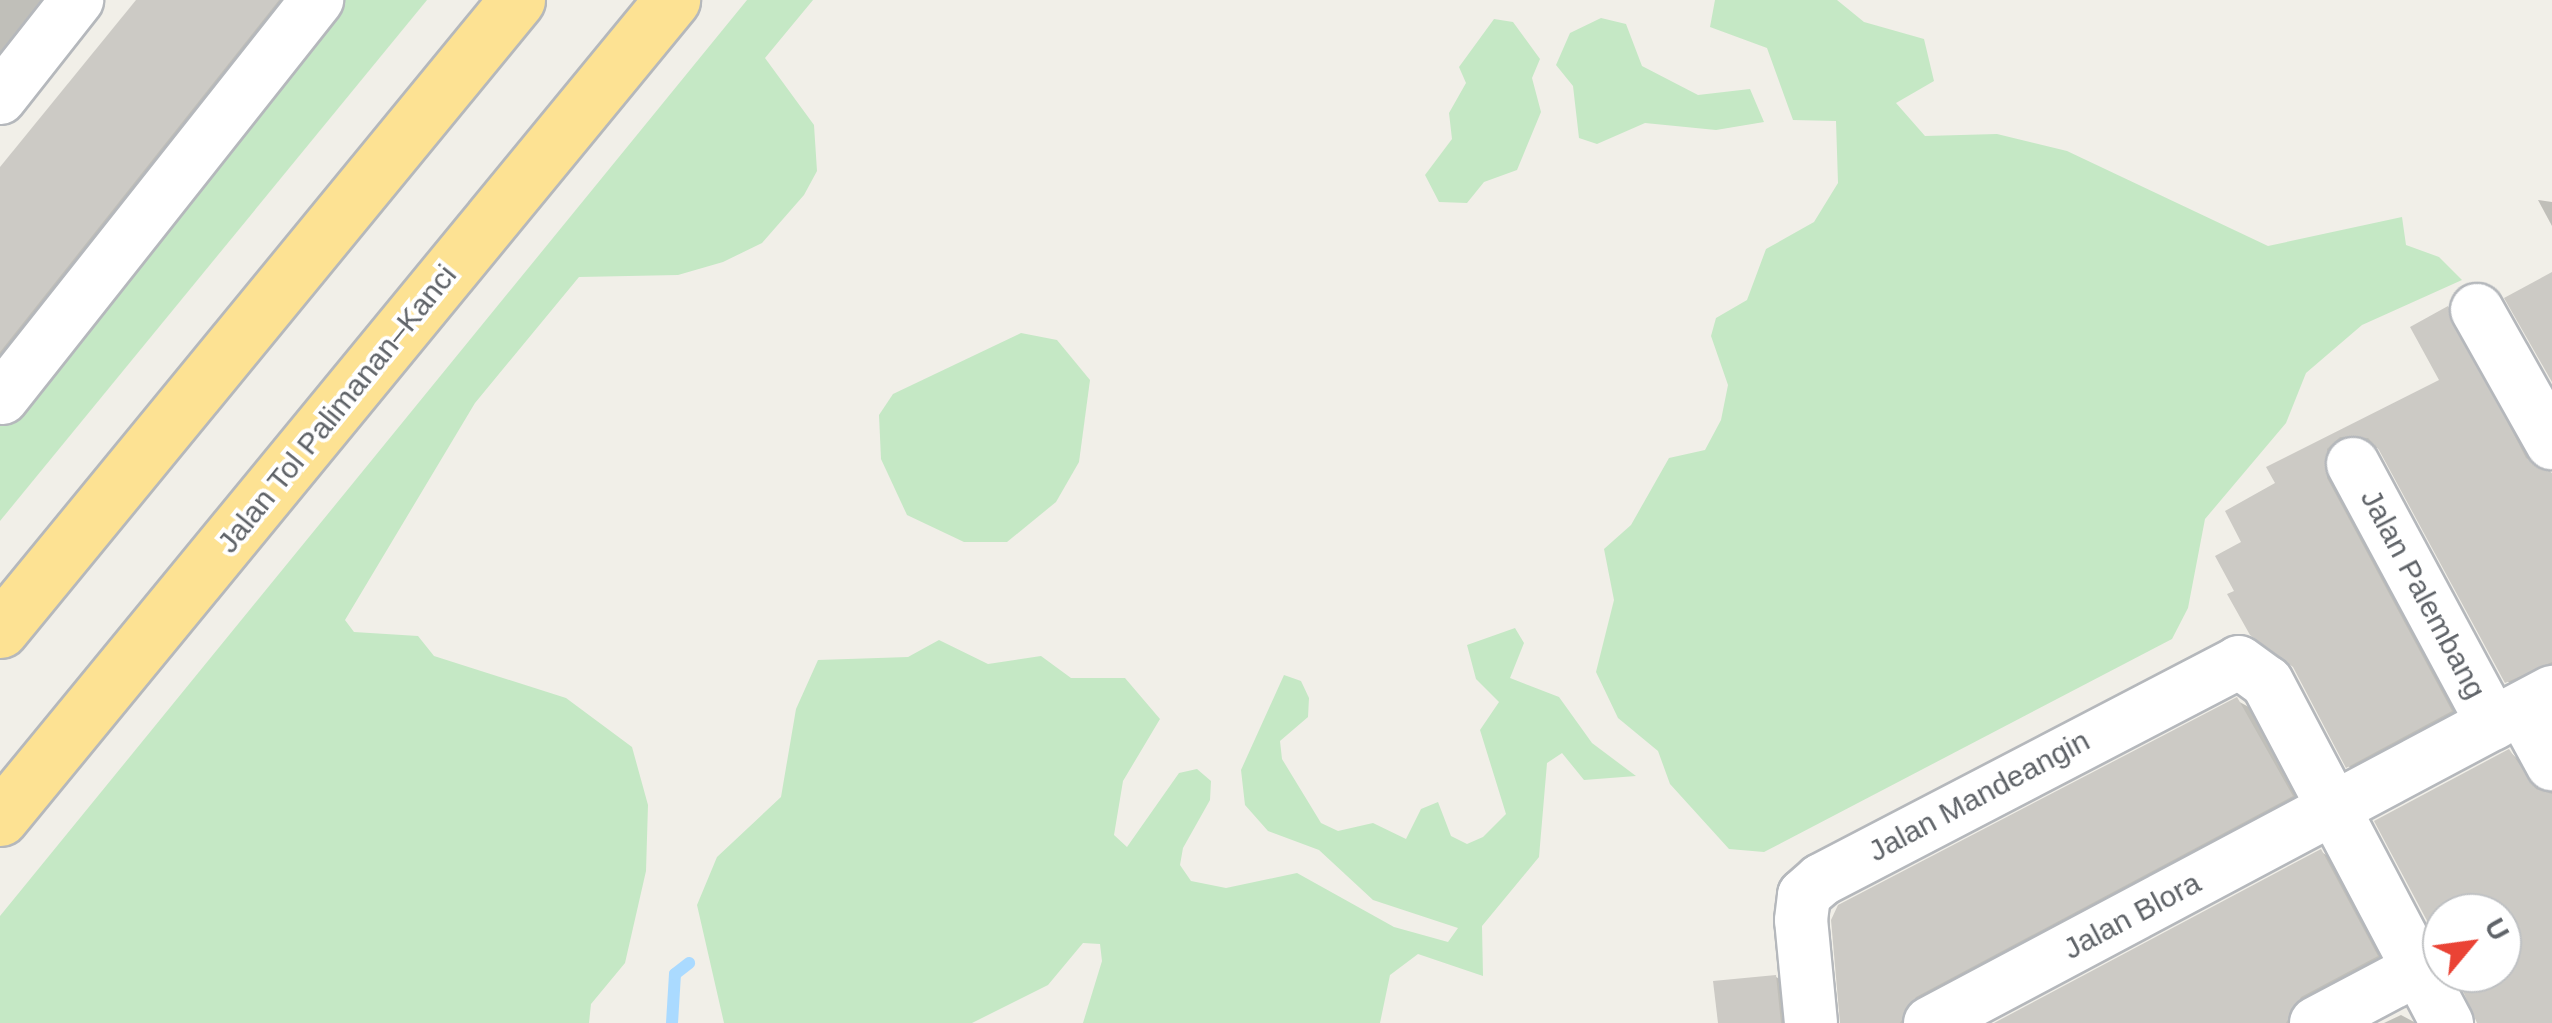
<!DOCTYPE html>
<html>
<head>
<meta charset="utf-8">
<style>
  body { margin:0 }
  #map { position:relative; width:2552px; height:1023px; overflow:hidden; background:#f1efe8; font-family:Arial,sans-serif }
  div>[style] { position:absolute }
  .green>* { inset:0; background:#c5e8c5 }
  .shadow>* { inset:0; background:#0003 }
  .stream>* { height:12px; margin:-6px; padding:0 6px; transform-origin:6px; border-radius:6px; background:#aadaff }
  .building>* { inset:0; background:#cccac5 }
  .roads { filter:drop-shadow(2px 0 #b5b8bc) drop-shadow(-2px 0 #b5b8bc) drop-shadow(0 2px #b5b8bc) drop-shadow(0 -2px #b5b8bc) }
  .minor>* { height:52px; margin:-26px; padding:0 26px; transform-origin:26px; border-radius:26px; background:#fff }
  .highway>* { height:55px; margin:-27.5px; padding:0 27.5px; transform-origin:27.5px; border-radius:27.5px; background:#fde293 }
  span { translate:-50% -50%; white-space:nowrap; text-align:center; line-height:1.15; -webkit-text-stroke:8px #fff; paint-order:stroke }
  .street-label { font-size:30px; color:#5f6368 }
  .north { position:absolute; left:2422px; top:893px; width:100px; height:100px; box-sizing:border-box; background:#fff; border:2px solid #bfc1c3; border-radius:50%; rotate:61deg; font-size:28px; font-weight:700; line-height:40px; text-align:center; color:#5f6368 }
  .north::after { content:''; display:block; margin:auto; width:35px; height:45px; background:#ea4335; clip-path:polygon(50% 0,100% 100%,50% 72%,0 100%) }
</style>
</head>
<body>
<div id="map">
  <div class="green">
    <div style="clip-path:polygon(340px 0,427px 0,0 521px,0 405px)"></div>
    <div style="clip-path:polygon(747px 0,813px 0,765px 58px,814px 125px,817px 171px,804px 195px,762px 243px,723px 262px,678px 275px,579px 277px,475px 403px,345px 620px,354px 632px,418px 636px,434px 656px,566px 698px,632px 747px,648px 805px,646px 871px,625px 963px,591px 1004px,589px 1023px,0 1023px,0 916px)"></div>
    <div style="clip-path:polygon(1715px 0,1837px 0,1864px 22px,1924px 39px,1934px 81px,1896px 103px,1925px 136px,1997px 134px,2067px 151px,2268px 246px,2402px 217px,2406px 245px,2439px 257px,2462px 280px,2362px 325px,2306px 373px,2286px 423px,2205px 519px,2188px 608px,2172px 639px,1764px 852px,1729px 849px,1670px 784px,1658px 751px,1618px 718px,1596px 672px,1614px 600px,1604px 549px,1631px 525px,1669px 458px,1705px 450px,1721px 420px,1728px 385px,1711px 336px,1716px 318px,1747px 300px,1766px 249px,1814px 222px,1838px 183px,1836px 121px,1793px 120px,1767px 48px,1710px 27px)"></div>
    <div style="clip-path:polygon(1601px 18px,1626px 24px,1642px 66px,1698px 95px,1750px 89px,1764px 122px,1716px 130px,1645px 123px,1597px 144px,1579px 138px,1573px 86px,1556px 65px,1570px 33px)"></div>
    <div style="clip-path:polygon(1494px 19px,1513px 22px,1540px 59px,1532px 78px,1541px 112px,1517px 170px,1484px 182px,1467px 203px,1439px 202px,1425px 175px,1452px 139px,1449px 113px,1466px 83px,1459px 67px)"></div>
    <div style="clip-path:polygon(1021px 333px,1057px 340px,1090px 380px,1079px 462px,1056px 502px,1007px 542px,964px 542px,907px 515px,881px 459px,879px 415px,893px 394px)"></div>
    <div style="clip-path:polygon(1515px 628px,1524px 643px,1510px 678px,1559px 697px,1592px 743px,1636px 776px,1584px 780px,1562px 753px,1547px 763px,1539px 857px,1482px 926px,1483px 976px,1418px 954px,1390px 975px,1380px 1023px,1083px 1023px,1102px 961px,1100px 944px,1083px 943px,1048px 985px,972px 1023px,724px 1023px,697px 905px,717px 857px,781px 797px,796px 709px,818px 660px,908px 657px,939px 640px,988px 664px,1041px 656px,1071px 678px,1125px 678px,1160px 719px,1123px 781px,1114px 835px,1127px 847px,1179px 773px,1197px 769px,1211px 781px,1210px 800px,1183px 848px,1180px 865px,1191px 881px,1226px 888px,1297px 873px,1394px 927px,1448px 942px,1458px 928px,1373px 900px,1319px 850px,1268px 831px,1245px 805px,1241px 770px,1284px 675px,1301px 681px,1309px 698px,1308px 717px,1280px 741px,1282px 759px,1321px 823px,1338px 831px,1373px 823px,1406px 839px,1421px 809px,1438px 802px,1451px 836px,1467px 844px,1483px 837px,1506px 814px,1480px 730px,1499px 702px,1476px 679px,1467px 645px)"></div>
  </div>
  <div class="shadow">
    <div style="clip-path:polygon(0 0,72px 0,0 89px)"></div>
    <div style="clip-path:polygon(139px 0,309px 0,0 374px,0 170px)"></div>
    <div style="clip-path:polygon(2538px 200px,2552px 202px,2552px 226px)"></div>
    <div style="clip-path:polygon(2448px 309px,2468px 321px,2552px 475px,2552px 682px,2527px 693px,2507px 681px,2381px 448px,2361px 448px,2471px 723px,2368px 778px,2348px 766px,2295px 666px,2237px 592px,2245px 543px,2279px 484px,2270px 468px,2442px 381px)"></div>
    <div style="clip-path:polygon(2236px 700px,2256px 711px,2311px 807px,1923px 1023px,1843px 1023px)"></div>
    <div style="clip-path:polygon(2509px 751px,2552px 792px,2552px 1023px,2481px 1023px,2455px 973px,2502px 973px,2502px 913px,2442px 913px,2442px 947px,2377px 822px)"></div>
    <div style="clip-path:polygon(2321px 852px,2341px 863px,2396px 968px,2311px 1023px,1999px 1023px)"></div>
    <div style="clip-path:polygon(1776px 977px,1795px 988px,1801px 1023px,1720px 1023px)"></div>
    <div style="clip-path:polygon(2401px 1015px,2416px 1023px,2384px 1023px)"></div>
  </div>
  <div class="stream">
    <div style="left:672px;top:1023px;width:49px;rotate:-86.5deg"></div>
    <div style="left:675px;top:974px;width:18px;rotate:-38deg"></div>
  </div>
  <div class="building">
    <div style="clip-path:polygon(136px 0,279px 0,0 352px,0 167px)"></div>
    <div style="clip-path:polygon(2552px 272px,2552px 382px,2504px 298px)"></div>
    <div style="clip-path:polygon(2448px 306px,2526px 458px,2552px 473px,2552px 662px,2505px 683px,2379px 450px,2368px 438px,2340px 437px,2327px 449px,2327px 478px,2452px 711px,2346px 768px,2293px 667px,2250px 635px,2227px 594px,2234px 591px,2215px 556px,2241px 542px,2225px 511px,2275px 483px,2266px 467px,2439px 380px,2410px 327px)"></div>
    <div style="clip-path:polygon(2237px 697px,2293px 796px,1916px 997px,1900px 1023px,1840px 1023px,1831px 920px,1838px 905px)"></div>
    <div style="clip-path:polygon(2509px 749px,2536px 789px,2552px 794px,2552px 1023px,2477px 1023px,2455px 973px,2502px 973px,2502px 913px,2442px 913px,2442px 949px,2374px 821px)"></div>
    <div style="clip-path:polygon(2321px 849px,2378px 956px,2301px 997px,2286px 1023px,1994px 1023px)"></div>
    <div style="clip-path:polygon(1776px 975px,1781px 1023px,1718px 1023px,1713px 981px)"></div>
  </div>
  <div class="roads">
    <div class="minor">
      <div style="left:0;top:98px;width:125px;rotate:-51.8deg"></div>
      <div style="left:2477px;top:310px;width:153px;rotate:60.6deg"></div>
      <div style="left:2px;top:398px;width:508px;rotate:-51.64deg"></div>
      <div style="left:2353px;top:464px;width:295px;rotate:61.7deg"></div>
      <div style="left:2522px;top:709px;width:63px;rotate:61.4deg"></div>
      <div style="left:1811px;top:1023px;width:103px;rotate:-95.5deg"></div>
      <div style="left:1801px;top:920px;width:25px;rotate:-83deg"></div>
      <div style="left:1804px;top:895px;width:23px;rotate:-41deg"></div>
      <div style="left:1821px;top:880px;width:471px;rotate:-27.5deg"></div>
      <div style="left:2239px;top:662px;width:34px;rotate:36deg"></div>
      <div style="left:2267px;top:682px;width:386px;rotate:62.2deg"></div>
      <div style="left:1930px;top:1023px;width:705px;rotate:-28.02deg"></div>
      <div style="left:2316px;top:1023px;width:115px;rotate:-27.9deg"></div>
    </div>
    <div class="highway">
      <div style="left:0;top:630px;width:815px;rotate:-50.63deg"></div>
      <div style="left:0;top:818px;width:1059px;rotate:-50.6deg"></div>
    </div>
  </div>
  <div class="street-label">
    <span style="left:337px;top:409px;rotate:-51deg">Jalan Tol Palimanan–Kanci</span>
    <span style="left:2423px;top:594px;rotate:62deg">Jalan Palembang</span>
    <span style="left:1979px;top:796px;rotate:-28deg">Jalan Mandeangin</span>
    <span style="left:2132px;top:916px;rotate:-28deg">Jalan Blora</span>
  </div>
  <div class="north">U</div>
</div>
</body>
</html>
